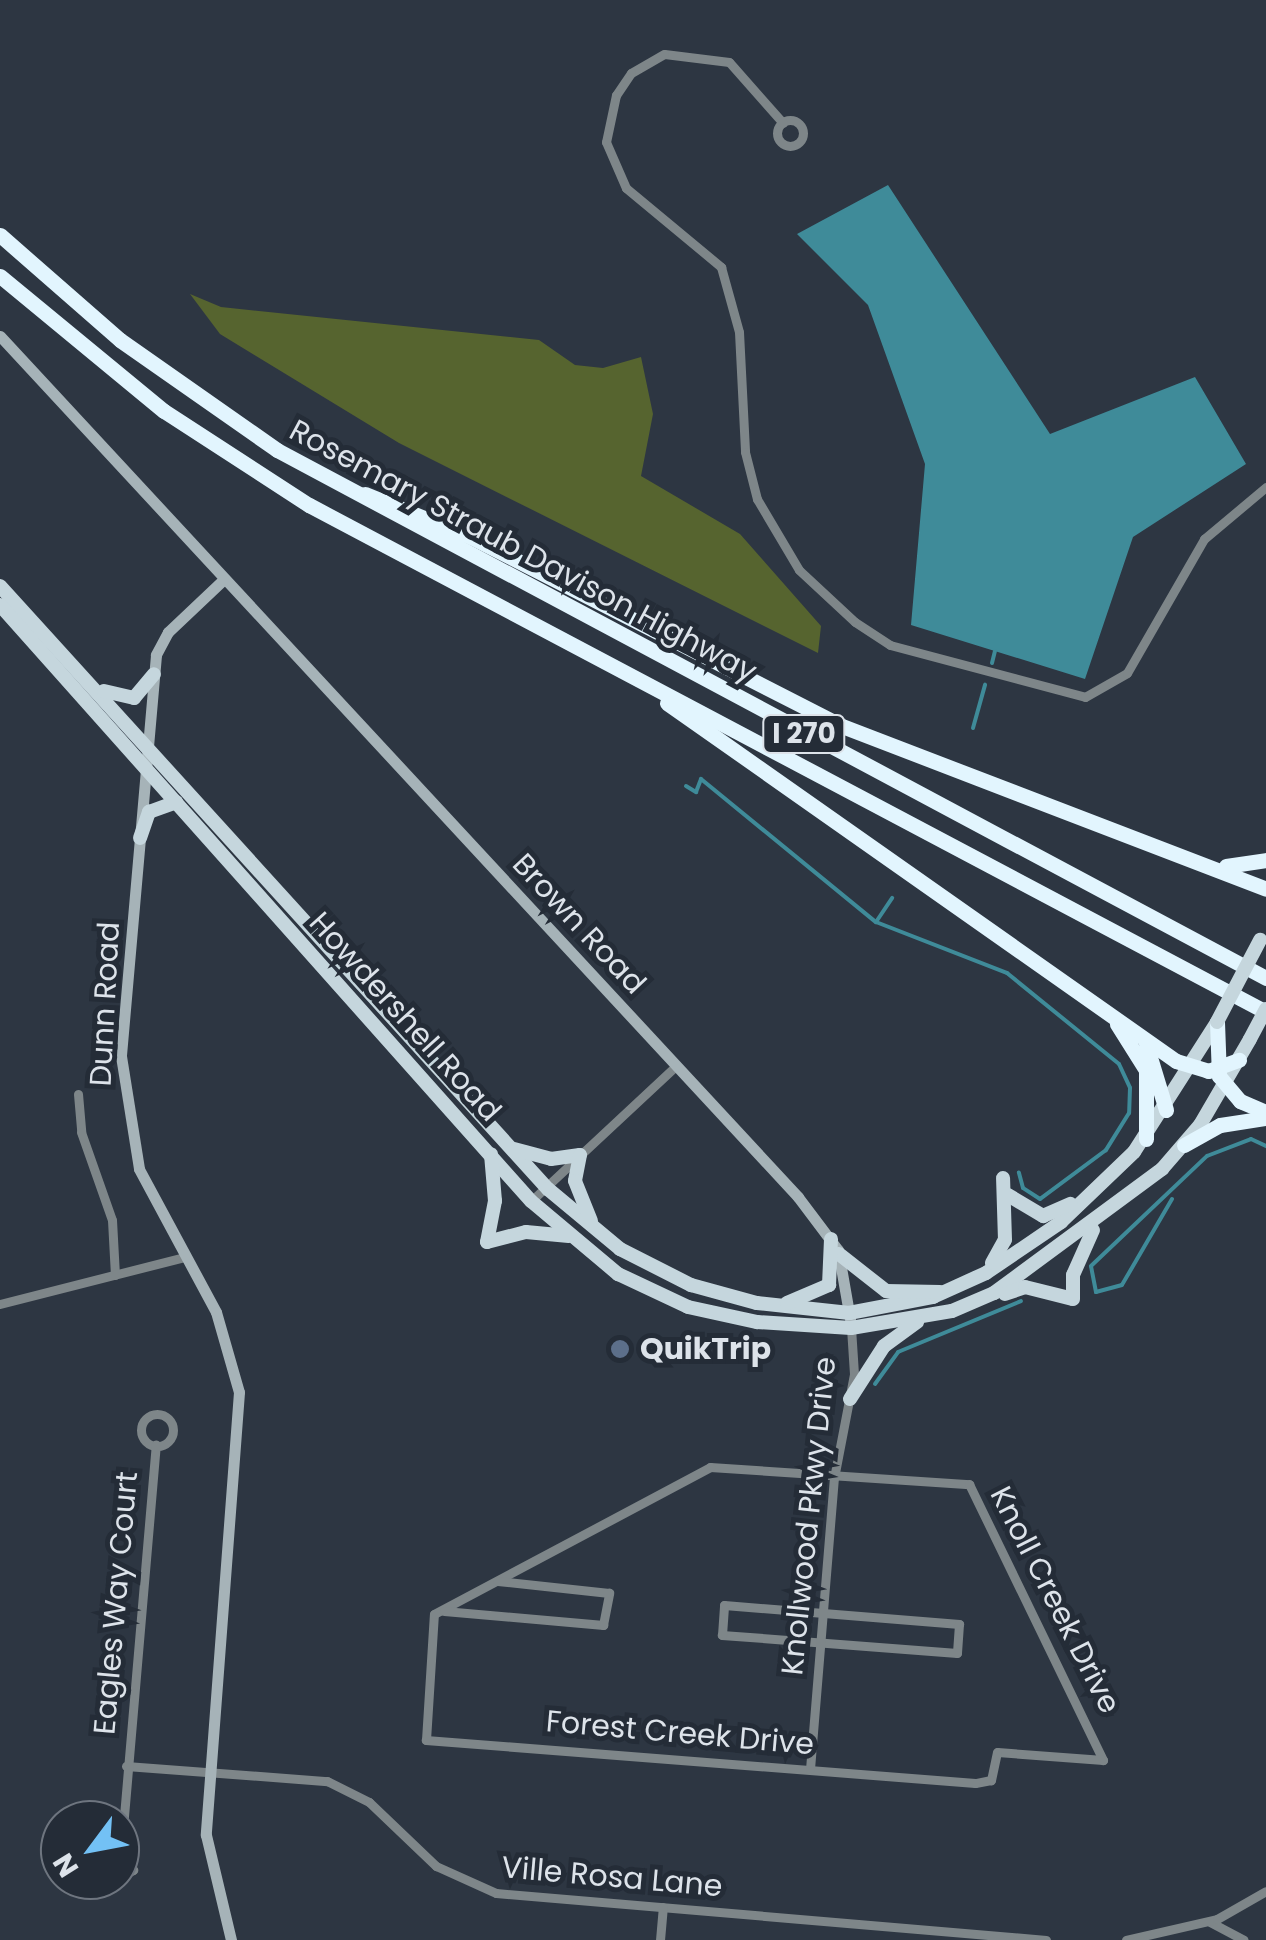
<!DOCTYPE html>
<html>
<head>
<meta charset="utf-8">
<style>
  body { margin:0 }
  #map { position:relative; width:1266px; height:1940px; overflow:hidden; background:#2d3642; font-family:Poppins,sans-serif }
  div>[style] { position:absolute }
  .forest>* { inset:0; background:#56642f }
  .water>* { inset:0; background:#3f8b99 }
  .stream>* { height:4px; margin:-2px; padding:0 2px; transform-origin:2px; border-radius:2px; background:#3f8b99 }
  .street>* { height:9px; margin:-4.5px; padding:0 4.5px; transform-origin:4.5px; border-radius:4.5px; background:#7e8689 }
  .street>.ring { margin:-4.5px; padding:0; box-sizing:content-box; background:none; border:9px solid #7e8689; border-radius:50% }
  .secondary>* { height:11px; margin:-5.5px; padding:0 5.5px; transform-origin:5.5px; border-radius:5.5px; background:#a6b3b8 }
  .primary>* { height:14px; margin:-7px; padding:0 7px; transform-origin:7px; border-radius:7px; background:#c5d6dd }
  .highway>* { height:15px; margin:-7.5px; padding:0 7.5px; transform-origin:7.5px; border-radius:7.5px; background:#e2f5fe }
  .primary-bridge>* { height:14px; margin:-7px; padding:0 7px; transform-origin:7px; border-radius:7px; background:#c5d6dd }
  .dots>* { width:28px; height:28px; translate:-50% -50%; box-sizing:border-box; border:5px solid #242c37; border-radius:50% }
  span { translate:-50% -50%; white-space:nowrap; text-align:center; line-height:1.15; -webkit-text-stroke:10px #242c37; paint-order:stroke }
  .shield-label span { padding:2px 8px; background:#242c37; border:2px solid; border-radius:8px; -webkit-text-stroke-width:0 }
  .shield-label { font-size:28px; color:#dde3ea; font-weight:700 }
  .street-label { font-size:30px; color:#dde3ea }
  .poi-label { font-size:30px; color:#dde3ea; font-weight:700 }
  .left { translate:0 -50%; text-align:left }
  .north { position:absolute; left:40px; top:1800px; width:100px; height:100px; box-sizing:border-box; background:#242c37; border:2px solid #6e757f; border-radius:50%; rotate:238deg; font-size:28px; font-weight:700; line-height:40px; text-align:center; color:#dde3ea }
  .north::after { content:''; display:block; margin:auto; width:35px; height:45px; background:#73c1f5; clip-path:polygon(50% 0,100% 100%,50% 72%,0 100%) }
</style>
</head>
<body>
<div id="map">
  <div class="forest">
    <div style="clip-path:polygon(190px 294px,221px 307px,539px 340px,575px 365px,603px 368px,641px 357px,653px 414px,641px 476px,740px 534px,821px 626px,818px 653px,399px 443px,220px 334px)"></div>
  </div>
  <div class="water">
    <div style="clip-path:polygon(888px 185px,1050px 434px,1195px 377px,1246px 464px,1133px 537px,1085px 679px,911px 625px,925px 464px,868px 305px,797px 234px)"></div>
  </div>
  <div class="stream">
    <div style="left:992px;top:663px;width:12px;rotate:-76deg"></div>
    <div style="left:973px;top:728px;width:45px;rotate:-74.4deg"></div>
    <div style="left:686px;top:786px;width:12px;rotate:31deg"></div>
    <div style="left:696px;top:792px;width:14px;rotate:-69deg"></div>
    <div style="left:701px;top:779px;width:226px;rotate:39.3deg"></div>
    <div style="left:876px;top:922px;width:141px;rotate:21.3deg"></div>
    <div style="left:1007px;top:973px;width:144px;rotate:39.1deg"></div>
    <div style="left:1119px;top:1064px;width:26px;rotate:65deg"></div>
    <div style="left:1130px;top:1088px;width:25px;rotate:92deg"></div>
    <div style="left:1129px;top:1113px;width:44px;rotate:121.9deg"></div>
    <div style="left:1106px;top:1150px;width:82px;rotate:143.4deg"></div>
    <div style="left:1040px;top:1199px;width:20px;rotate:-147deg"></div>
    <div style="left:1023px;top:1188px;width:16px;rotate:-105deg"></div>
    <div style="left:876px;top:922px;width:29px;rotate:-56deg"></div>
    <div style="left:1172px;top:1199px;width:99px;rotate:120.2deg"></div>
    <div style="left:1122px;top:1285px;width:27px;rotate:165deg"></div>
    <div style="left:1096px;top:1292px;width:26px;rotate:-101deg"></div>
    <div style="left:1091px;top:1266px;width:160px;rotate:-43.5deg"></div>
    <div style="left:1207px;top:1156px;width:47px;rotate:-21.1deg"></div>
    <div style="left:1251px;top:1139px;width:17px;rotate:25deg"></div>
    <div style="left:875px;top:1384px;width:39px;rotate:-54deg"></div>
    <div style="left:898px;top:1352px;width:133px;rotate:-22.5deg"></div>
  </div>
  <div class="street">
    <div class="ring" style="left:777px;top:120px;width:17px;height:17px"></div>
    <div style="left:783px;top:123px;width:81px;rotate:-131.5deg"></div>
    <div style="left:729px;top:62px;width:65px;rotate:-173deg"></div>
    <div style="left:664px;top:54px;width:38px;rotate:150deg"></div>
    <div style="left:631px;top:73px;width:27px;rotate:124deg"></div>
    <div style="left:616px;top:95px;width:48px;rotate:102deg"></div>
    <div style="left:606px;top:142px;width:50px;rotate:66.5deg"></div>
    <div style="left:626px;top:188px;width:124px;rotate:39.7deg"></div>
    <div style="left:721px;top:267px;width:67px;rotate:74.5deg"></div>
    <div style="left:739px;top:332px;width:120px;rotate:87.1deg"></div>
    <div style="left:745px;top:452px;width:49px;rotate:75.7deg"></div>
    <div style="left:757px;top:499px;width:82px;rotate:59.4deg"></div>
    <div style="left:799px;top:570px;width:76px;rotate:42.9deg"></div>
    <div style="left:855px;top:622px;width:42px;rotate:33.3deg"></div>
    <div style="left:890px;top:645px;width:202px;rotate:14.9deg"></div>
    <div style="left:1085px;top:697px;width:48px;rotate:-29.7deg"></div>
    <div style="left:1127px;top:673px;width:155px;rotate:-60.1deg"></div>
    <div style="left:1204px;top:539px;width:81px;rotate:-40deg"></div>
    <div style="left:78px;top:1094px;width:38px;rotate:85deg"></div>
    <div style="left:81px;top:1132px;width:93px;rotate:70.6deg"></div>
    <div style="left:112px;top:1220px;width:55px;rotate:86.9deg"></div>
    <div style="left:531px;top:1201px;width:198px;rotate:-43deg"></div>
    <div style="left:0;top:1304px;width:190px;rotate:-14.3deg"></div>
    <div class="ring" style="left:141px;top:1414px;width:23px;height:23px"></div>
    <div style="left:710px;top:1467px;width:260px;rotate:3.8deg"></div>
    <div style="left:969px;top:1484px;width:307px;rotate:64.1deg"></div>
    <div style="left:1103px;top:1760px;width:106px;rotate:-175.7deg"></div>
    <div style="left:997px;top:1752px;width:29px;rotate:102deg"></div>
    <div style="left:991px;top:1780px;width:16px;rotate:169deg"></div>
    <div style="left:975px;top:1783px;width:551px;rotate:-175.52deg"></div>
    <div style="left:426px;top:1740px;width:126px;rotate:-86.4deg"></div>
    <div style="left:434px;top:1614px;width:313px;rotate:-28deg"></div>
    <div style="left:724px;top:1605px;width:236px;rotate:4.6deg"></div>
    <div style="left:959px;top:1624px;width:29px;rotate:94deg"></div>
    <div style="left:957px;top:1653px;width:236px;rotate:-175.6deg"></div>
    <div style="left:722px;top:1635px;width:30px;rotate:-86deg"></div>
    <div style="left:444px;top:1611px;width:160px;rotate:5deg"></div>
    <div style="left:603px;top:1625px;width:33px;rotate:-79deg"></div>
    <div style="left:609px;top:1593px;width:112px;rotate:-173.8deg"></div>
    <div style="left:126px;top:1766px;width:202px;rotate:4.3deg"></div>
    <div style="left:327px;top:1781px;width:47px;rotate:26.6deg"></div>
    <div style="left:369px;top:1802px;width:93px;rotate:43.7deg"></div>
    <div style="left:436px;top:1866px;width:66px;rotate:24.2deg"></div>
    <div style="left:496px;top:1893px;width:552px;rotate:4.88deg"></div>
    <div style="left:810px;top:1769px;width:292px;rotate:-85.3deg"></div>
    <div style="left:834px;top:1478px;width:106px;rotate:-79.1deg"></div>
    <div style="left:854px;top:1374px;width:46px;rotate:-93.7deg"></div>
    <div style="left:121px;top:1851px;width:408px;rotate:-85.1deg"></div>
    <div style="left:115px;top:1880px;width:21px;rotate:-29deg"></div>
    <div style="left:133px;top:1870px;width:23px;rotate:-124deg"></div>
    <div style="left:1210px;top:1922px;width:38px;rotate:28deg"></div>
    <div style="left:660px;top:1940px;width:33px;rotate:-85deg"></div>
    <div style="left:1126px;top:1940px;width:93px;rotate:-13deg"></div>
    <div style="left:1217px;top:1919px;width:56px;rotate:-29.7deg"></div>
  </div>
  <div class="secondary">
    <div style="left:0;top:336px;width:1174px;rotate:47.17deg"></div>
    <div style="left:798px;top:1197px;width:66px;rotate:53deg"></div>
    <div style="left:838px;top:1250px;width:70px;rotate:80.1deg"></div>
    <div style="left:223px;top:580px;width:76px;rotate:136.6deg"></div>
    <div style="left:168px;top:632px;width:26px;rotate:118deg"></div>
    <div style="left:156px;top:655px;width:403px;rotate:95deg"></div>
    <div style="left:121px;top:1056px;width:114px;rotate:80.9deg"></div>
    <div style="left:139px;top:1169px;width:162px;rotate:61.7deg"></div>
    <div style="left:216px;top:1312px;width:83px;rotate:74deg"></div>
    <div style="left:239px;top:1392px;width:444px;rotate:94.3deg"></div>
    <div style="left:206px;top:1835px;width:108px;rotate:76.6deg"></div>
  </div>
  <div class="primary">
    <div style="left:0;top:586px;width:815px;rotate:47.74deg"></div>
    <div style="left:548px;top:1189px;width:94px;rotate:39.8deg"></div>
    <div style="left:620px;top:1249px;width:80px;rotate:26.9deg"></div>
    <div style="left:691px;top:1285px;width:68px;rotate:15.3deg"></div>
    <div style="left:757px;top:1303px;width:93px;rotate:6.2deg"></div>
    <div style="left:849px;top:1313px;width:86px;rotate:-10.8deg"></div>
    <div style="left:933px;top:1297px;width:58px;rotate:-24.4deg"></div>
    <div style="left:986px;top:1273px;width:91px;rotate:-34.2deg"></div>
    <div style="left:1061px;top:1222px;width:101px;rotate:-43.8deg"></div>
    <div style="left:1134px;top:1152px;width:154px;rotate:-57.4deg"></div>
    <div style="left:0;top:605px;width:798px;rotate:48.3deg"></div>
    <div style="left:531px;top:1201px;width:114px;rotate:40deg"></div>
    <div style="left:618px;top:1274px;width:77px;rotate:25.2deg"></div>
    <div style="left:688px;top:1307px;width:71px;rotate:12.3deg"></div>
    <div style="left:757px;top:1322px;width:94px;rotate:3.7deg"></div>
    <div style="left:851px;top:1328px;width:102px;rotate:-9.6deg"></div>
    <div style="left:952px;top:1311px;width:46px;rotate:-23.2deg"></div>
    <div style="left:994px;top:1293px;width:209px;rotate:-36.4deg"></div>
    <div style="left:1162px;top:1169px;width:58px;rotate:-49.2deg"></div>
    <div style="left:1200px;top:1125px;width:99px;rotate:-59.8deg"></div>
    <div style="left:104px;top:691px;width:31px;rotate:13deg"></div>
    <div style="left:134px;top:698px;width:31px;rotate:-50deg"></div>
    <div style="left:140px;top:838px;width:28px;rotate:-71deg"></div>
    <div style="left:149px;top:812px;width:29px;rotate:-20deg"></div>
    <div style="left:514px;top:1149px;width:38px;rotate:15deg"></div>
    <div style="left:551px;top:1159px;width:29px;rotate:-8deg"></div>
    <div style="left:580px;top:1155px;width:26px;rotate:101deg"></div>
    <div style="left:575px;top:1181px;width:43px;rotate:68.2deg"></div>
    <div style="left:1008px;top:1195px;width:41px;rotate:31deg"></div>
    <div style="left:1043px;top:1216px;width:30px;rotate:-24deg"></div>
    <div style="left:487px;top:1242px;width:42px;rotate:-79deg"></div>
    <div style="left:495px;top:1201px;width:47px;rotate:-94.9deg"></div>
    <div style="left:487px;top:1242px;width:40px;rotate:-14.4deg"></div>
    <div style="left:526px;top:1232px;width:43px;rotate:5.3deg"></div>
    <div style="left:839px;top:1254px;width:60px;rotate:38.2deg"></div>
    <div style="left:886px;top:1291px;width:54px;rotate:1.1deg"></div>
    <div style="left:992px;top:1263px;width:26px;rotate:-61deg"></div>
    <div style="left:1005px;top:1240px;width:62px;rotate:-91.8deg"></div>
    <div style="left:1005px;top:1294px;width:21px;rotate:-19deg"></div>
    <div style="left:1025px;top:1287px;width:49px;rotate:14deg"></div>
    <div style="left:1073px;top:1299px;width:24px;rotate:-90deg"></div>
    <div style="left:1073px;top:1275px;width:49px;rotate:-66deg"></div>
    <div style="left:787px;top:1303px;width:46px;rotate:-23.2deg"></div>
    <div style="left:829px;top:1285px;width:46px;rotate:-87.5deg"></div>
    <div style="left:850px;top:1399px;width:63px;rotate:-57.3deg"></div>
    <div style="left:884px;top:1346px;width:41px;rotate:-36deg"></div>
  </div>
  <div class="highway">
    <div style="left:0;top:235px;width:159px;rotate:41.2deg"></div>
    <div style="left:120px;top:340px;width:192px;rotate:35deg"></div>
    <div style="left:277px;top:450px;width:1121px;rotate:28.1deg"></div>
    <div style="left:0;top:276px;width:212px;rotate:39.5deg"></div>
    <div style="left:164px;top:411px;width:173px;rotate:33deg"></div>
    <div style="left:309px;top:505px;width:1083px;rotate:27.91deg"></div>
    <div style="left:365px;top:494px;width:114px;rotate:22.1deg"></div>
    <div style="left:471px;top:537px;width:416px;rotate:27deg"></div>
    <div style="left:842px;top:726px;width:454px;rotate:21deg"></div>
    <div style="left:667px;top:703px;width:622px;rotate:35.12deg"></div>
    <div style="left:1176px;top:1061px;width:34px;rotate:17deg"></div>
    <div style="left:1208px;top:1071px;width:33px;rotate:-20deg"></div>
    <div style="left:1226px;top:866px;width:40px;rotate:-8.5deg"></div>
    <div style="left:1217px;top:1022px;width:54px;rotate:87.9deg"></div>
    <div style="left:1219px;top:1076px;width:33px;rotate:50deg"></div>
    <div style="left:1240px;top:1101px;width:28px;rotate:23deg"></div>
    <div style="left:1117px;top:1024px;width:54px;rotate:57.8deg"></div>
    <div style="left:1146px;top:1070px;width:69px;rotate:90deg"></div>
    <div style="left:1146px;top:1044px;width:69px;rotate:73.1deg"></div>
    <div style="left:1184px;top:1145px;width:41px;rotate:-29.1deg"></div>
    <div style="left:1220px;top:1125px;width:47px;rotate:-8.7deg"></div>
  </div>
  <div class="primary-bridge">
    <div style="left:1217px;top:1022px;width:93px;rotate:-62.3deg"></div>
    <div style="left:1250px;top:1039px;width:34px;rotate:-62deg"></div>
  </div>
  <div class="dots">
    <div style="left:620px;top:1349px;background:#5c6f8a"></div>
  </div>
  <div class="shield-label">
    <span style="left:804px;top:734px">I 270</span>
  </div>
  <div class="street-label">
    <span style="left:523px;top:551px;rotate:28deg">Rosemary Straub Davison Highway</span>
    <span style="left:579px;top:924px;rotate:47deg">Brown Road</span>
    <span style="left:105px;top:1004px;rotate:-87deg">Dunn Road</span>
    <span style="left:405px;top:1017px;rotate:48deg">Howdershell Road</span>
    <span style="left:809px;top:1516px;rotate:-84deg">Knollwood Pkwy Drive</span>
    <span style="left:1055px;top:1600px;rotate:63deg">Knoll Creek Drive</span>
    <span style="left:116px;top:1603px;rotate:-85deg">Eagles Way Court</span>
    <span style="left:680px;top:1733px;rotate:5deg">Forest Creek Drive</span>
    <span style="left:612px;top:1877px;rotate:5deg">Ville Rosa Lane</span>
  </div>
  <div class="poi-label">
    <span class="left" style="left:640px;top:1349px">QuikTrip</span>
  </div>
  <div class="north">N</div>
</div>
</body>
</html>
